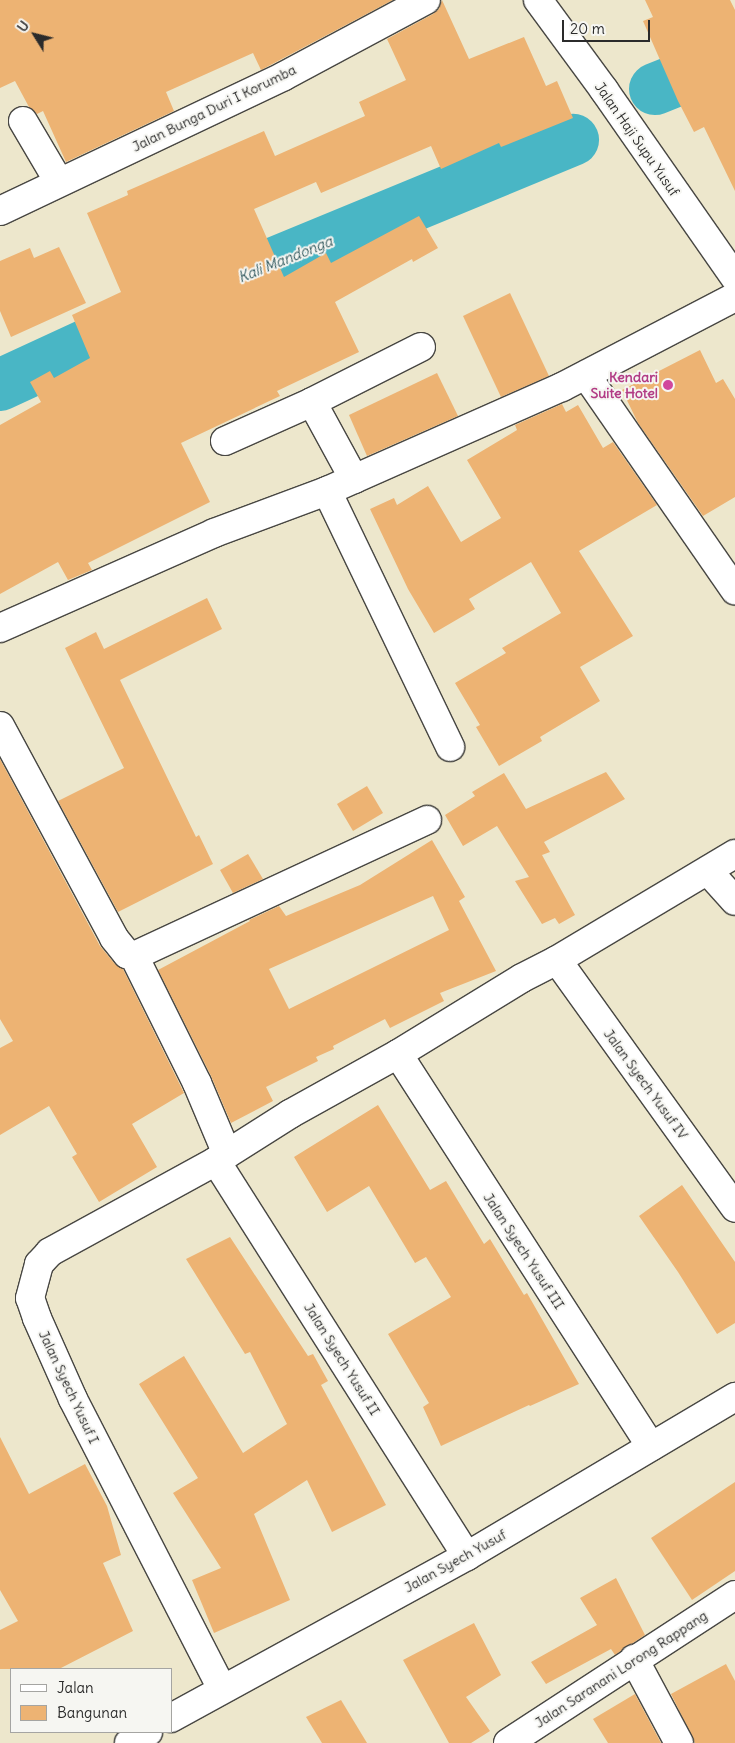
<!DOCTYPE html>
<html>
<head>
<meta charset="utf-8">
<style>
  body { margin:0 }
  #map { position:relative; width:735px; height:1743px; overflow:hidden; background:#ede7cc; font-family:Delius,sans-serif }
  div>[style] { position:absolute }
  .river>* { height:52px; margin:-26px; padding:0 26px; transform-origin:26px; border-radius:26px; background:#49b6c5 }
  .building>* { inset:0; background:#edb373 }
  .roads { filter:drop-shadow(1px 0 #484743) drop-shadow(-1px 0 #484743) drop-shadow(0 1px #484743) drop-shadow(0 -1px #484743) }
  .minor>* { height:28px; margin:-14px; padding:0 14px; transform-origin:14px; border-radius:14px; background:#fff }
  .dots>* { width:14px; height:14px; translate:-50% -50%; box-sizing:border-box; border:2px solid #f6f6f2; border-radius:50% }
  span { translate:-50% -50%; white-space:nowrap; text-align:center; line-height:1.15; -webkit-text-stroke:4px #f6f6f2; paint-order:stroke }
  .street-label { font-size:14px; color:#2b2b2b }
  .hotel-label { font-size:14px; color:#b23c85; font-weight:700 }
  .right { translate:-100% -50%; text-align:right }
  .water-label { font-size:15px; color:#365c61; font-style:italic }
  .legend { position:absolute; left:10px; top:1668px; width:162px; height:65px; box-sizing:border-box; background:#f6f6f2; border:1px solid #a5a5a2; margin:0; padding:6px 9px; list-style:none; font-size:15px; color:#2b2b2b }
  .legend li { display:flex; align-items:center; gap:10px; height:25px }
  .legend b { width:25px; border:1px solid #a5a5a2 }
  .north { position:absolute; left:10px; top:10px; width:50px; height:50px; -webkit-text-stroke:4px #f6f6f2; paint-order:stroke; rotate:306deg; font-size:14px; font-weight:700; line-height:20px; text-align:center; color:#2b2b2b }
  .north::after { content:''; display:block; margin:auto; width:18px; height:22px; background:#2b2b2b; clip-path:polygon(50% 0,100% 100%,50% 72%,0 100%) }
  .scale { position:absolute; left:562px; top:20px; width:88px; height:22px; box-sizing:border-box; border:2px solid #2b2b2b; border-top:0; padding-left:6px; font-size:15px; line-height:18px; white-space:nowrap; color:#2b2b2b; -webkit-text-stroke:4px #f6f6f2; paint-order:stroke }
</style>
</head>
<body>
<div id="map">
  <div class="river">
    <div style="left:655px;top:89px;width:86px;rotate:-21.8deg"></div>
    <div style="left:0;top:385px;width:200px;rotate:-24.8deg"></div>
    <div style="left:182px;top:301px;width:423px;rotate:-22.4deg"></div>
  </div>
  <div class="building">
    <div style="clip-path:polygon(0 0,393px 0,261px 70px,253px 53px,166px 92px,174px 111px,66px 162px,43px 111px,37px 114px,29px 107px,15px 81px,0 88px)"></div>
    <div style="clip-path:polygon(442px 0,469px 59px,524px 37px,546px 86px,557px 81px,573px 118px,501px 147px,499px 143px,441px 169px,431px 146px,321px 193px,316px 182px,254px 209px,284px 277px,326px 253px,331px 263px,419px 216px,438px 248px,413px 262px,412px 259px,335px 302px,359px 352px,277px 391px,280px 396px,181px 443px,210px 502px,88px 563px,92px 570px,68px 580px,58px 562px,0 594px,0 425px,41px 402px,30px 382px,50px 371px,54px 378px,90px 358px,72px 315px,121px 292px,87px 213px,128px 195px,127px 191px,264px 131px,275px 156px,365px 116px,359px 102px,406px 80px,387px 39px,433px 14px,439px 9px)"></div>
    <div style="clip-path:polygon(645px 0,730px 0,735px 10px,735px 191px,704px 127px,694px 132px,678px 101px,643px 21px,653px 17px)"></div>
    <div style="clip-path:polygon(59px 247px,86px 303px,11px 337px,0 311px,0 261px,30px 248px,34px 258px)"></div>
    <div style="clip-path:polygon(510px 293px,549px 376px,501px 397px,463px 316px)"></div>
    <div style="clip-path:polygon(700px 350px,716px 383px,723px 379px,735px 399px,735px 497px,703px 516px,638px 423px,622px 390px)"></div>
    <div style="clip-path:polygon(437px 373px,458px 416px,367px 456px,349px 415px)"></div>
    <div style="clip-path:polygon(562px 404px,566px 412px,578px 405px,603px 448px,613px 442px,657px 505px,579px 551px,633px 636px,580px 667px,600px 701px,540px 737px,542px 741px,499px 766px,476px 727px,480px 725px,455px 683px,506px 653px,502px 648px,561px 613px,531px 562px,469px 599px,475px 609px,434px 633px,408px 589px,370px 509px,394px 498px,397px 505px,428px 486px,461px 542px,501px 518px,467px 460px,517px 430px,515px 425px)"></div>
    <div style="clip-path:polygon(207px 598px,222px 629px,120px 680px,196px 837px,199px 835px,213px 864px,118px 912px,58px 801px,124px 768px,65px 648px,96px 632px,104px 649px)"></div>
    <div style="clip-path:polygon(0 759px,100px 946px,115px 964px,123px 969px,184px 1093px,132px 1124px,157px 1167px,99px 1202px,72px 1157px,77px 1154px,49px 1106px,0 1135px,0 1048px,13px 1041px,0 1019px)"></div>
    <div style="clip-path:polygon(606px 772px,625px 799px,544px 842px,550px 852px,542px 855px,575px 915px,559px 924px,555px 918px,542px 924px,515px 881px,529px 877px,497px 826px,463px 846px,445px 815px,475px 796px,472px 792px,504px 773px,526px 809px)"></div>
    <div style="clip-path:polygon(367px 786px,383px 813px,353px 831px,337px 804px)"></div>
    <div style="clip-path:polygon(evenodd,432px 840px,465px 897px,459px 901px,496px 971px,440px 993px,444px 1001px,390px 1028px,385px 1019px,333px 1046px,334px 1049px,316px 1057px,318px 1061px,266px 1087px,273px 1101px,231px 1123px,211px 1076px,158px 970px,250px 921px,249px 920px,279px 906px,286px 916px,360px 885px,432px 840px,433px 896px,449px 930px,289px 1009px,269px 969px,433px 896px)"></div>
    <div style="clip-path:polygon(248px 854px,263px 879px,233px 893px,220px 870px)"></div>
    <div style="clip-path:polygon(378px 1105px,430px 1190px,446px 1181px,484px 1244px,490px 1239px,524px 1295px,527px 1293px,579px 1384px,530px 1406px,529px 1405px,441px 1446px,423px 1407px,429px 1403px,388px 1334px,451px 1297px,426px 1257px,415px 1263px,369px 1186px,327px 1212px,294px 1157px)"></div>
    <div style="clip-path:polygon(682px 1185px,735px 1262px,735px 1323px,717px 1334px,678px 1272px,639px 1216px)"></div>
    <div style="clip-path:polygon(230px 1237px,308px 1356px,313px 1354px,328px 1381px,321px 1385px,386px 1505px,332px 1532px,307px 1480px,254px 1514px,290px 1600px,214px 1633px,192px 1580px,221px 1568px,173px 1493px,198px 1478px,139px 1384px,184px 1356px,243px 1453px,287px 1424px,250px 1352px,245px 1354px,186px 1259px)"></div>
    <div style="clip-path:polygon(0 1437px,29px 1494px,85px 1464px,107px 1506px,121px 1555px,103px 1563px,133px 1631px,59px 1669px,0 1669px,0 1630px,18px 1621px,0 1590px)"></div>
    <div style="clip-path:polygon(735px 1482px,735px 1571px,692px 1600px,651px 1538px)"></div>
    <div style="clip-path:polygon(616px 1578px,645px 1635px,615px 1655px,611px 1649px,546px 1684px,531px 1662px,597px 1625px,580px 1598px)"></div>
    <div style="clip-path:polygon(474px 1623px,501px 1675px,466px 1697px,490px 1731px,471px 1743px,449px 1743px,403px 1660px)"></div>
    <div style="clip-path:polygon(726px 1664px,735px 1681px,735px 1743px,695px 1743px,671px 1694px)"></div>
    <div style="clip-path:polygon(635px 1694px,661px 1743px,608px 1743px,593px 1719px)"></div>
    <div style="clip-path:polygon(341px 1700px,367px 1743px,322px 1743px,306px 1717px)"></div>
  </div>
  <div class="roads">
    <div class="minor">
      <div style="left:538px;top:0;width:112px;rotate:53.7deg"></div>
      <div style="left:604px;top:90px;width:229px;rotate:55.1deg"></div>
      <div style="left:23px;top:121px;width:71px;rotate:59.5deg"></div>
      <div style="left:0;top:211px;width:314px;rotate:-25.4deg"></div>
      <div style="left:284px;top:76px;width:161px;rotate:-28.2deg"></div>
      <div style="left:586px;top:375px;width:262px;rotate:55.3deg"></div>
      <div style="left:312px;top:402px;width:122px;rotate:-26.8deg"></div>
      <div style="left:225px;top:441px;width:95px;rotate:-24.1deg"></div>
      <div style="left:312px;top:402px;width:88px;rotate:61.4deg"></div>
      <div style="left:327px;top:491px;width:284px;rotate:64.3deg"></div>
      <div style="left:0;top:628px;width:234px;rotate:-23.9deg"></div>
      <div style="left:214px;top:533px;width:121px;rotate:-20.4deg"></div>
      <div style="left:327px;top:491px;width:257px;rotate:-23.9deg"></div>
      <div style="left:562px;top:387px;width:195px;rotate:-27.5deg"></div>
      <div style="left:0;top:726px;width:241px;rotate:61.7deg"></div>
      <div style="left:114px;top:938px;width:21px;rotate:51deg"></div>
      <div style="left:127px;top:954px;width:7px;rotate:16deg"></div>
      <div style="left:134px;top:956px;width:323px;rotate:-24.9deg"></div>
      <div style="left:708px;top:871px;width:40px;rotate:48deg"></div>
      <div style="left:134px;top:956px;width:142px;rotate:63.6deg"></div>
      <div style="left:197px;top:1083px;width:77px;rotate:67.1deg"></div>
      <div style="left:557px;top:960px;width:305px;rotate:54.3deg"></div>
      <div style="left:398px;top:1054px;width:467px;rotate:57.2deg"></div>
      <div style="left:216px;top:1161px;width:468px;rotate:57.6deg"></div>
      <div style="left:634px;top:1659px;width:95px;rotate:61.8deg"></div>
      <div style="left:222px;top:1689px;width:326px;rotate:-117.2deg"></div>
      <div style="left:73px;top:1399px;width:89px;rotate:-114deg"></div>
      <div style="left:37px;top:1318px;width:21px;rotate:-109deg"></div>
      <div style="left:30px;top:1298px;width:35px;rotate:-75deg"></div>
      <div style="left:39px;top:1264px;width:16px;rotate:-47deg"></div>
      <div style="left:50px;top:1252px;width:189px;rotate:-28.7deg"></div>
      <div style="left:216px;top:1161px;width:88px;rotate:-32.4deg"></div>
      <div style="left:290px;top:1114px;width:124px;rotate:-29.1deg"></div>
      <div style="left:398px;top:1054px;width:145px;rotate:-31.5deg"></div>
      <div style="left:522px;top:978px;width:39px;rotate:-27deg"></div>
      <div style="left:557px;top:960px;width:207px;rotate:-30.8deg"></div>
      <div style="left:171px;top:1718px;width:337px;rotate:-28.7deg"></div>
      <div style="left:467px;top:1556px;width:312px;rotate:-30.7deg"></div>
      <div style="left:129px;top:1743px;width:22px;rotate:-30deg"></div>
      <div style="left:508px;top:1743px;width:271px;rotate:-33.1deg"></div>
    </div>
  </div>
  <div class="dots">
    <div style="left:668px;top:385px;background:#d1479c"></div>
  </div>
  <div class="street-label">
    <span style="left:214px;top:108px;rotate:-26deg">Jalan Bunga Duri I Korumba</span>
    <span style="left:637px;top:139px;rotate:55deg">Jalan Haji Supu Yusuf</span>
    <span style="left:646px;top:1084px;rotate:54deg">Jalan Syech Yusuf IV</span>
    <span style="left:524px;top:1251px;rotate:57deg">Jalan Syech Yusuf III</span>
    <span style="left:342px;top:1359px;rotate:58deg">Jalan Syech Yusuf II</span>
    <span style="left:69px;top:1387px;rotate:65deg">Jalan Syech Yusuf I</span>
    <span style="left:455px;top:1561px;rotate:-29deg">Jalan Syech Yusuf</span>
    <span style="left:621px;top:1669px;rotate:-33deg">Jalan Saranani Lorong Rappang</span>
  </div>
  <div class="hotel-label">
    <span class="right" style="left:658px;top:385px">Kendari<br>Suite Hotel</span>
  </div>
  <div class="water-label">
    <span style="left:285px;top:259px;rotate:-22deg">Kali Mandonga</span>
  </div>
  <ul class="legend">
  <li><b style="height:6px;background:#fff"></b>Jalan</li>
  <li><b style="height:14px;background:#edb373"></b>Bangunan</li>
  </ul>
  <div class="north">U</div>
  <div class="scale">20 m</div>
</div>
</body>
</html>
